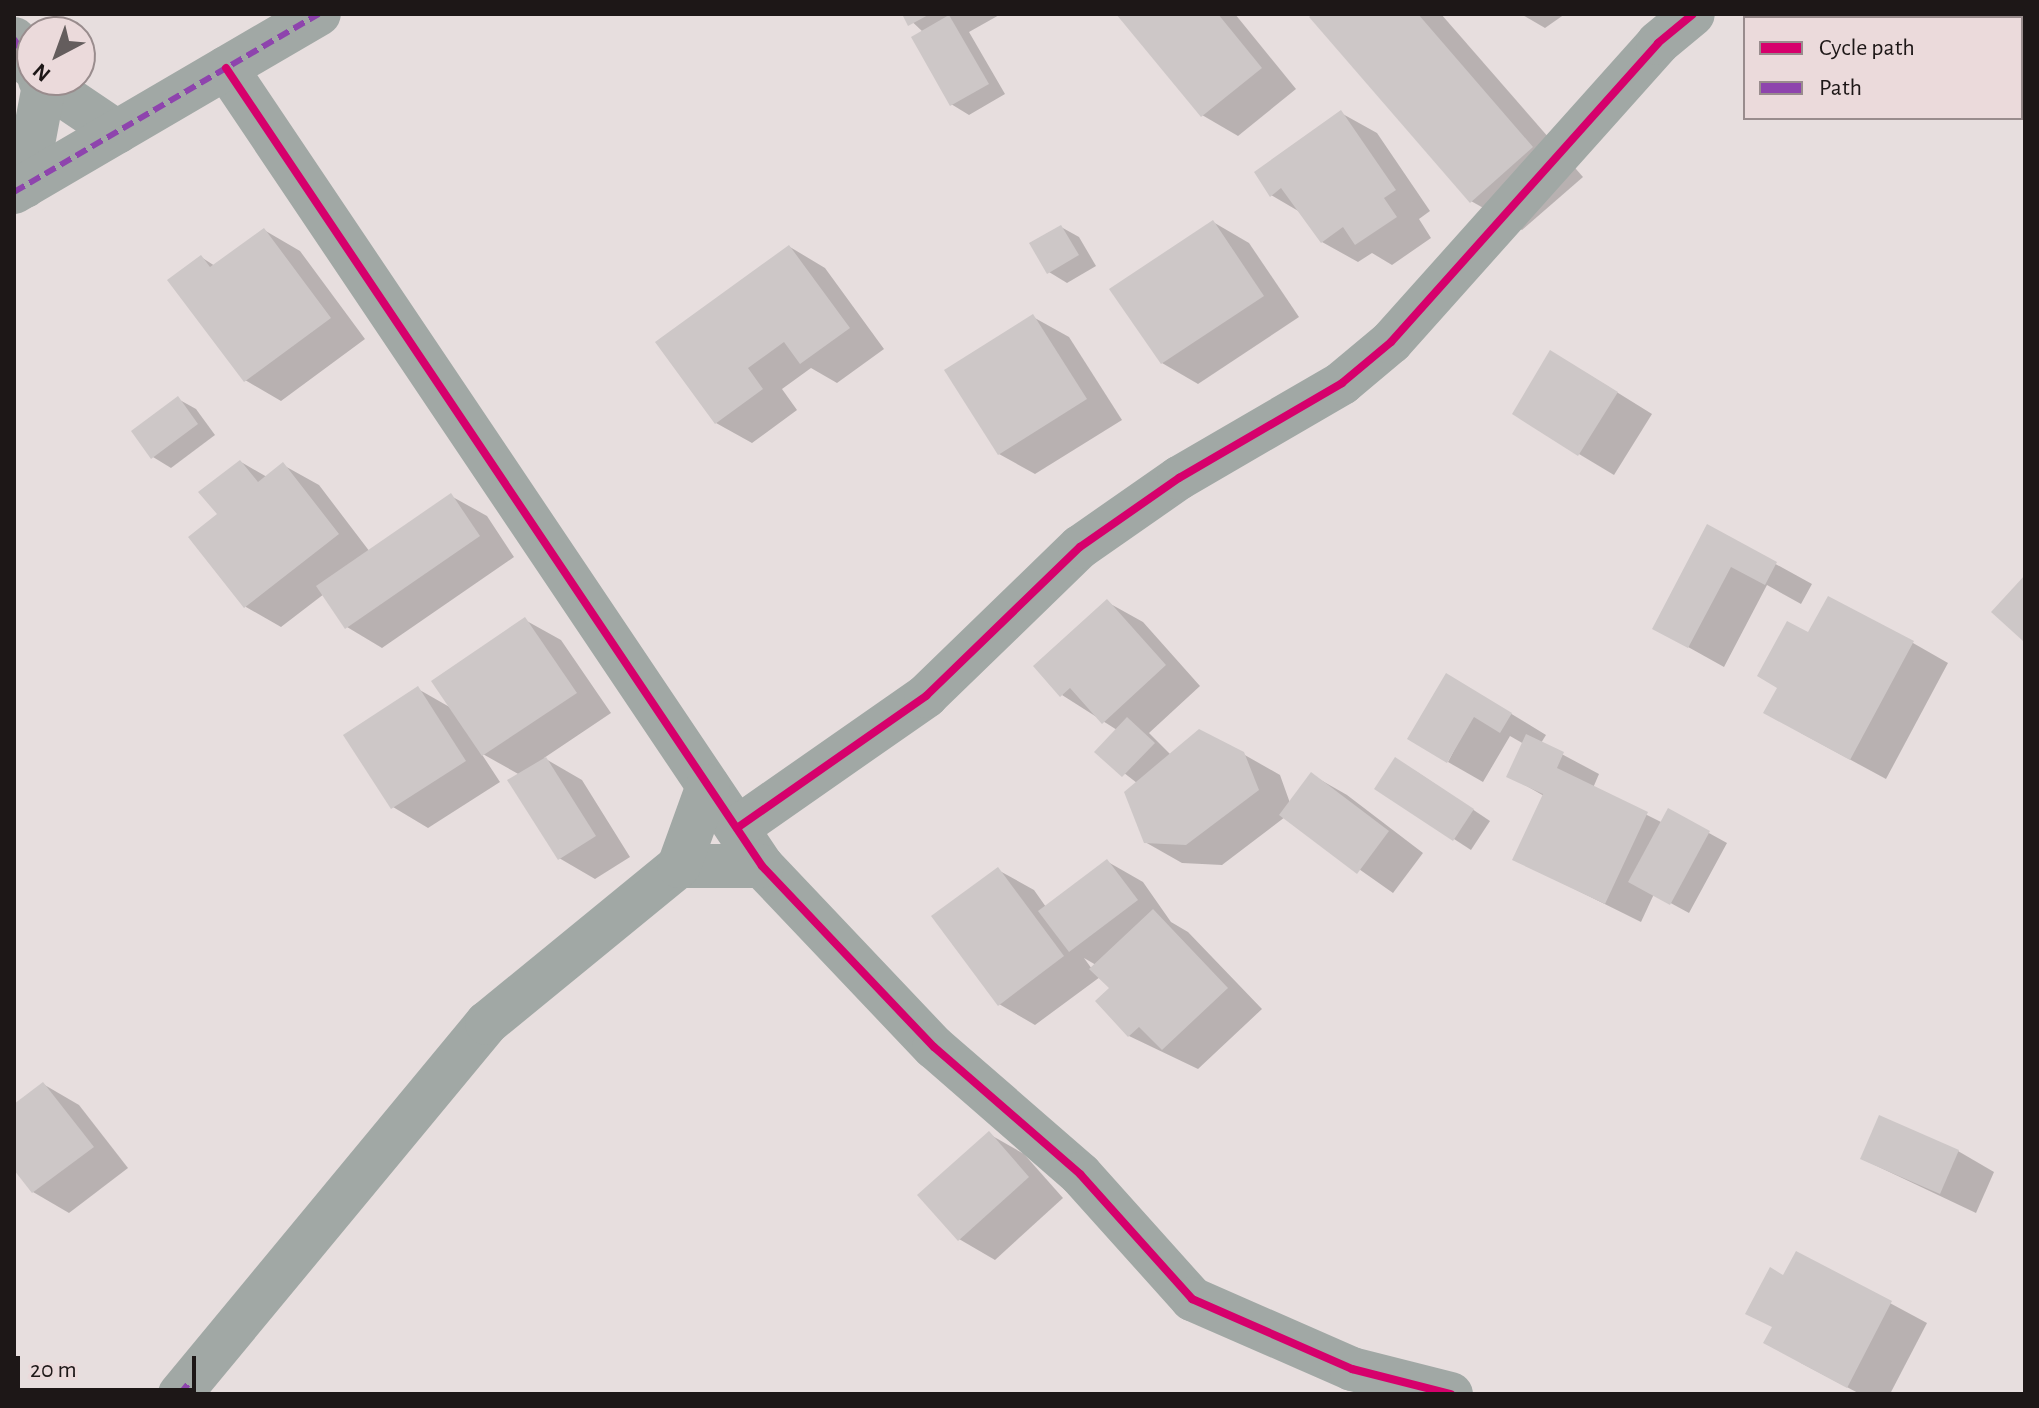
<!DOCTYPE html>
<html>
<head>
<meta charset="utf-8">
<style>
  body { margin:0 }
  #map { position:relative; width:2039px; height:1408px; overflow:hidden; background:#e7dede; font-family:"Alegreya Sans",sans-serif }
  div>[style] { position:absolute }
  .shadow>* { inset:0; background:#0003 }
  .building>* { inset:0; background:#cdc7c7 }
  .street>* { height:44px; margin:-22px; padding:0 22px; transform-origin:22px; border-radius:22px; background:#a1a8a5 }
  .quiet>* { height:6px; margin-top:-3px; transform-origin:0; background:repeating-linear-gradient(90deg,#8e44ad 0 12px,transparent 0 18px) }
  .cycleway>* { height:8px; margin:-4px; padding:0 4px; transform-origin:4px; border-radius:4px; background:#d6006c }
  span { translate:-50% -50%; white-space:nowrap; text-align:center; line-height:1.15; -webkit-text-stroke:6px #ebdadb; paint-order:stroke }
  .frame { position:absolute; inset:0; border:16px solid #1d1717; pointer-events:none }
  .legend { position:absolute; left:1743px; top:16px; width:280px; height:104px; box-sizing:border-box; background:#ebdadb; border:2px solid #998c8d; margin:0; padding:10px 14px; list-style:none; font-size:24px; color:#1d1717 }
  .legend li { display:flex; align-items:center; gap:16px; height:40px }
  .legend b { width:40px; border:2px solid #998c8d }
  .north { position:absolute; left:16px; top:16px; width:80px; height:80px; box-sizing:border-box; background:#ebdadb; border:2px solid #998c8d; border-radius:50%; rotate:221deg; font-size:22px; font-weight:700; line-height:32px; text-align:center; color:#1d1717 }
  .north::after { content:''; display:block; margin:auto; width:28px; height:36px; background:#645d5d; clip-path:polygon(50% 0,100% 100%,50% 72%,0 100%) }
  .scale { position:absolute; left:16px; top:1356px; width:180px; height:36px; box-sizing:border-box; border:4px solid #1d1717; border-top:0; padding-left:10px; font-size:24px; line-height:28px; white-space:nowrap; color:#1d1717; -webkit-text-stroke:6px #ebdadb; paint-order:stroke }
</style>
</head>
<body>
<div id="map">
  <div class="shadow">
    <div style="clip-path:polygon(904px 14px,1001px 14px,969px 32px,1005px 94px,969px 115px,951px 104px,923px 32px)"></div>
    <div style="clip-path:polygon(1119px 14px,1235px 14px,1296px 89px,1238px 136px,1202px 115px)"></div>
    <div style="clip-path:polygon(1316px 14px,1441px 14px,1583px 177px,1522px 230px,1471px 201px)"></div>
    <div style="clip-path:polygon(1521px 14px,1565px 14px,1545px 28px)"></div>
    <div style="clip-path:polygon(1808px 14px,1966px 14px,1970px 18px,1812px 18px)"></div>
    <div style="clip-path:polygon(1341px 113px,1377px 133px,1430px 211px,1419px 219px,1431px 238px,1392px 265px,1372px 253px,1358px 262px,1322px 242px,1300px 212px,1271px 195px)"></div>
    <div style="clip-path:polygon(1213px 222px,1249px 243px,1299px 317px,1198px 384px,1162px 363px)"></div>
    <div style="clip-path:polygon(1061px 227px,1079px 237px,1096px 266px,1067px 283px,1049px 272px)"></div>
    <div style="clip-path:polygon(264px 230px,300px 251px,365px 339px,281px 401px,245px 380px,201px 257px,215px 266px)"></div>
    <div style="clip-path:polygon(790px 247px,825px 268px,884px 349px,837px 383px,811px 368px,782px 389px,797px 410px,752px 443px,716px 423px)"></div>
    <div style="clip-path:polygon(1033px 317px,1069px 337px,1122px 420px,1035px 474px,999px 454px)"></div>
    <div style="clip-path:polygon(1586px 373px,1652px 414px,1614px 475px,1579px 454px)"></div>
    <div style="clip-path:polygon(178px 399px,196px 409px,215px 435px,171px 468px,153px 457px)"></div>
    <div style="clip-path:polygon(241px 462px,267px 477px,283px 465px,319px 485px,370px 552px,451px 496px,487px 516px,514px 557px,382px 648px,347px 627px,324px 594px,281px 627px,246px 607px,220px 515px)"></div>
    <div style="clip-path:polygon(1708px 527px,1812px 584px,1801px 604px,1767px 585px,1724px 667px,1654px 628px)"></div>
    <div style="clip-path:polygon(1107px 602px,1143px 622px,1200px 686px,1149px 733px,1171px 755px,1243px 754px,1280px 775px,1290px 803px,1312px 775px,1347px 795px,1423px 853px,1393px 893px,1285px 817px,1222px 865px,1182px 863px,1145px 842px,1137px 783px,1097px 752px,1117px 730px,1062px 695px)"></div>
    <div style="clip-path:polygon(525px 620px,561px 640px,611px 713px,544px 758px,582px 780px,630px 857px,595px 879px,559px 858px,520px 775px,481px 753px,500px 782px,428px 828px,393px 807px,418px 689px,453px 709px)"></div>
    <div style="clip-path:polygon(1809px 635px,1913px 643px,1948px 663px,1886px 779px,1801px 733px,1780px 687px)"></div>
    <div style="clip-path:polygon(1482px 696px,1546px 735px,1541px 743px,1599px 774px,1593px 788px,1663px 823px,1669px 811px,1727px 843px,1689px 913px,1654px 894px,1641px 922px,1514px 859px,1544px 796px,1509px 776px,1524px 744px,1510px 736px,1483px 782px,1448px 762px)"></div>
    <div style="clip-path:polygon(1414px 770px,1490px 821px,1471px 850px,1454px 839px)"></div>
    <div style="clip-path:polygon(evenodd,1108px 862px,1143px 882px,1171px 922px,1188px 932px,1262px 1009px,1198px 1069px,1129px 1036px,1111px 989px,1100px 977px,1035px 1025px,999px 1004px,998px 870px,1034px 890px,1046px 907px,1108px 862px,1084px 958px,1096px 965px,1092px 969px,1084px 958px)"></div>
    <div style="clip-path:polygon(43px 1084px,79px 1105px,128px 1168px,69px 1213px,33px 1192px,14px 1167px,14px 1107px)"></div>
    <div style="clip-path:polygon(989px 1134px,1024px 1154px,1063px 1198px,995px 1260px,959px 1239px)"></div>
    <div style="clip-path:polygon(1958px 1151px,1994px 1172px,1976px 1213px,1862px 1159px)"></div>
    <div style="clip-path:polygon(1797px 1253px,1927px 1323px,1890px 1394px,1860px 1394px,1801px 1363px,1774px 1328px,1784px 1278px)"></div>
  </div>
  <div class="building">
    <div style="clip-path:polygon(902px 14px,930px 14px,908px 26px)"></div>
    <div style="clip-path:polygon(1116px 14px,1218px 14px,1262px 68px,1201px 117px)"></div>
    <div style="clip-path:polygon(1312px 14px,1418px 14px,1533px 147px,1470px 203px,1309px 17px)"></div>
    <div style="clip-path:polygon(1805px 14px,1919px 14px,1915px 18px)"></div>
    <div style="clip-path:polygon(949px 15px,989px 84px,950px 106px,911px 37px)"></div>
    <div style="clip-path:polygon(1341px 110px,1396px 190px,1384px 198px,1397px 217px,1355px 245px,1343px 227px,1321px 243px,1281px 188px,1270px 197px,1254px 172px)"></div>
    <div style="clip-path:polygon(1213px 220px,1264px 296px,1161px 364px,1109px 289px)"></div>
    <div style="clip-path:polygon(1061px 225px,1079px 255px,1047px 274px,1029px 243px)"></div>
    <div style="clip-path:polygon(264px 228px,331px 318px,244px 382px,167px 280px,201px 255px,210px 267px)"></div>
    <div style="clip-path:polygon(789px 245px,850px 328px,800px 364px,784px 342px,748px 368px,763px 389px,715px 424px,655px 342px)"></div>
    <div style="clip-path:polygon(1033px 314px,1087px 399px,998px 455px,944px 370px)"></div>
    <div style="clip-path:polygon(1550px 350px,1618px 392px,1578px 456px,1512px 414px)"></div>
    <div style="clip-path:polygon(178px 396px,198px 424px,151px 459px,131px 431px)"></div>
    <div style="clip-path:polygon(240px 460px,258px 482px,283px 462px,339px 534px,244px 608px,188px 537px,217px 514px,198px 492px)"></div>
    <div style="clip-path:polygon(451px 493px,480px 536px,345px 629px,316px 586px)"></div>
    <div style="clip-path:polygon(1707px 524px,1777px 562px,1765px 585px,1731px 567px,1688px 648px,1652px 629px)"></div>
    <div style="clip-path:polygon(2025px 575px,2025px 639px,2023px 641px,1991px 612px)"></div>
    <div style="clip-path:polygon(1828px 596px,1914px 641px,1850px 760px,1763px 713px,1777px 688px,1757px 676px,1787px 621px,1808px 632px)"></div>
    <div style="clip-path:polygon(1107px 599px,1166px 665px,1102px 724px,1070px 688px,1060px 697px,1033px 666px)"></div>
    <div style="clip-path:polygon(525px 617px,577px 693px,482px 756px,431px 681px)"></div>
    <div style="clip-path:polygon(1446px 673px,1512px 713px,1500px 733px,1474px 717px,1447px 763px,1407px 739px)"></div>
    <div style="clip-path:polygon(418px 686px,466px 761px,391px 809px,343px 735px)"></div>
    <div style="clip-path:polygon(1127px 717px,1155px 743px,1122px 777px,1094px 752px)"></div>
    <div style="clip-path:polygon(1199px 729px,1244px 752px,1259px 790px,1186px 845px,1144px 843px,1124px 792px)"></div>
    <div style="clip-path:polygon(1526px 734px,1564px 752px,1557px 768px,1648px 812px,1605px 904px,1512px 860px,1543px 794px,1506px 777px)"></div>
    <div style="clip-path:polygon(546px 757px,596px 836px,558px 860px,507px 780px)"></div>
    <div style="clip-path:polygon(1395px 757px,1474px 809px,1453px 841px,1374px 789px)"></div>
    <div style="clip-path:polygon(1311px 772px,1389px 831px,1357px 874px,1279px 815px)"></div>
    <div style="clip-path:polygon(1668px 808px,1710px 831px,1670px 905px,1628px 882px)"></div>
    <div style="clip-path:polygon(1107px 859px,1138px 900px,1069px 952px,1038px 911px)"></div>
    <div style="clip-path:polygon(998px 867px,1064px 956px,998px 1006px,931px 916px)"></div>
    <div style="clip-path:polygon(1153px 909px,1228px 988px,1162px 1050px,1139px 1027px,1128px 1037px,1095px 1001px,1109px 988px,1089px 969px)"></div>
    <div style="clip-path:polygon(43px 1082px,94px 1147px,32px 1193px,14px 1170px,14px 1104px)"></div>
    <div style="clip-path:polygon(1879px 1115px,1959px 1150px,1940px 1194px,1860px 1159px)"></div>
    <div style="clip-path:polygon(989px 1131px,1029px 1177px,958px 1241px,917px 1195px)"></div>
    <div style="clip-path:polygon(1796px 1251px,1892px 1301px,1847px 1388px,1763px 1343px,1772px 1327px,1745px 1314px,1770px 1267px,1783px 1275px)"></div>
  </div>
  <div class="street">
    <div style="left:14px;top:39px;width:33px;rotate:57deg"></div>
    <div style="left:226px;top:68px;width:961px;rotate:56.11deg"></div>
    <div style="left:762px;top:866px;width:250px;rotate:46.5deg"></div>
    <div style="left:934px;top:1047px;width:194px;rotate:41deg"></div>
    <div style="left:1080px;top:1174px;width:168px;rotate:48.1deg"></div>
    <div style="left:1192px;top:1299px;width:175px;rotate:23.6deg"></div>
    <div style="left:1352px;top:1369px;width:102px;rotate:14.2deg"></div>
    <div style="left:40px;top:80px;width:93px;rotate:34deg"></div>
    <div style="left:25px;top:186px;width:103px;rotate:-79.3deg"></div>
    <div style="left:14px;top:192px;width:353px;rotate:-30.3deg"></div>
    <div style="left:737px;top:828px;width:231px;rotate:-34.9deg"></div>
    <div style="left:926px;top:696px;width:214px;rotate:-44.1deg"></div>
    <div style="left:1080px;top:547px;width:121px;rotate:-34.9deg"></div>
    <div style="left:1179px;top:478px;width:189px;rotate:-30.2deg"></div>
    <div style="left:1342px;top:383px;width:64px;rotate:-39.9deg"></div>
    <div style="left:1391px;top:342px;width:401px;rotate:-48.2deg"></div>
    <div style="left:1658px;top:43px;width:45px;rotate:-39.6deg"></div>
    <div style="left:679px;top:866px;width:83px"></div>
    <div style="left:180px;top:1394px;width:482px;rotate:-50.4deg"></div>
    <div style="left:487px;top:1023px;width:248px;rotate:-39.3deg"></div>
    <div style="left:679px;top:866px;width:85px;rotate:-70.1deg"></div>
  </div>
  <div class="quiet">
    <div style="left:14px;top:39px;width:33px;rotate:57deg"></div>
    <div style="left:40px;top:80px;width:6px;rotate:51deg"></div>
    <div style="left:14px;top:192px;width:353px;rotate:-30.3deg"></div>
    <div style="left:180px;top:1394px;width:14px;rotate:-51deg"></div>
  </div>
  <div class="cycleway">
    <div style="left:226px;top:68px;width:961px;rotate:56.11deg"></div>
    <div style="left:762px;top:866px;width:250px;rotate:46.5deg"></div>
    <div style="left:934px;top:1047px;width:194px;rotate:41deg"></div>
    <div style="left:1080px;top:1174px;width:168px;rotate:48.1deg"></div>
    <div style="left:1192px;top:1299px;width:175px;rotate:23.6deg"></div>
    <div style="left:1352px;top:1369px;width:102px;rotate:14.2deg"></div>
    <div style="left:737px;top:828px;width:231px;rotate:-34.9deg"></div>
    <div style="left:926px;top:696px;width:214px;rotate:-44.1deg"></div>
    <div style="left:1080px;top:547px;width:121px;rotate:-34.9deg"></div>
    <div style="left:1179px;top:478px;width:189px;rotate:-30.2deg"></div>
    <div style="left:1342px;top:383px;width:64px;rotate:-39.9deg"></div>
    <div style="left:1391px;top:342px;width:401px;rotate:-48.2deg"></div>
    <div style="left:1658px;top:43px;width:45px;rotate:-39.6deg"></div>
  </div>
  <div class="frame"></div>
  <ul class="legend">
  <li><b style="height:10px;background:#d6006c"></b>Cycle path</li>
  <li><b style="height:10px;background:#8e44ad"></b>Path</li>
  </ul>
  <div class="north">N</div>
  <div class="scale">20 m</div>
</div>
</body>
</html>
